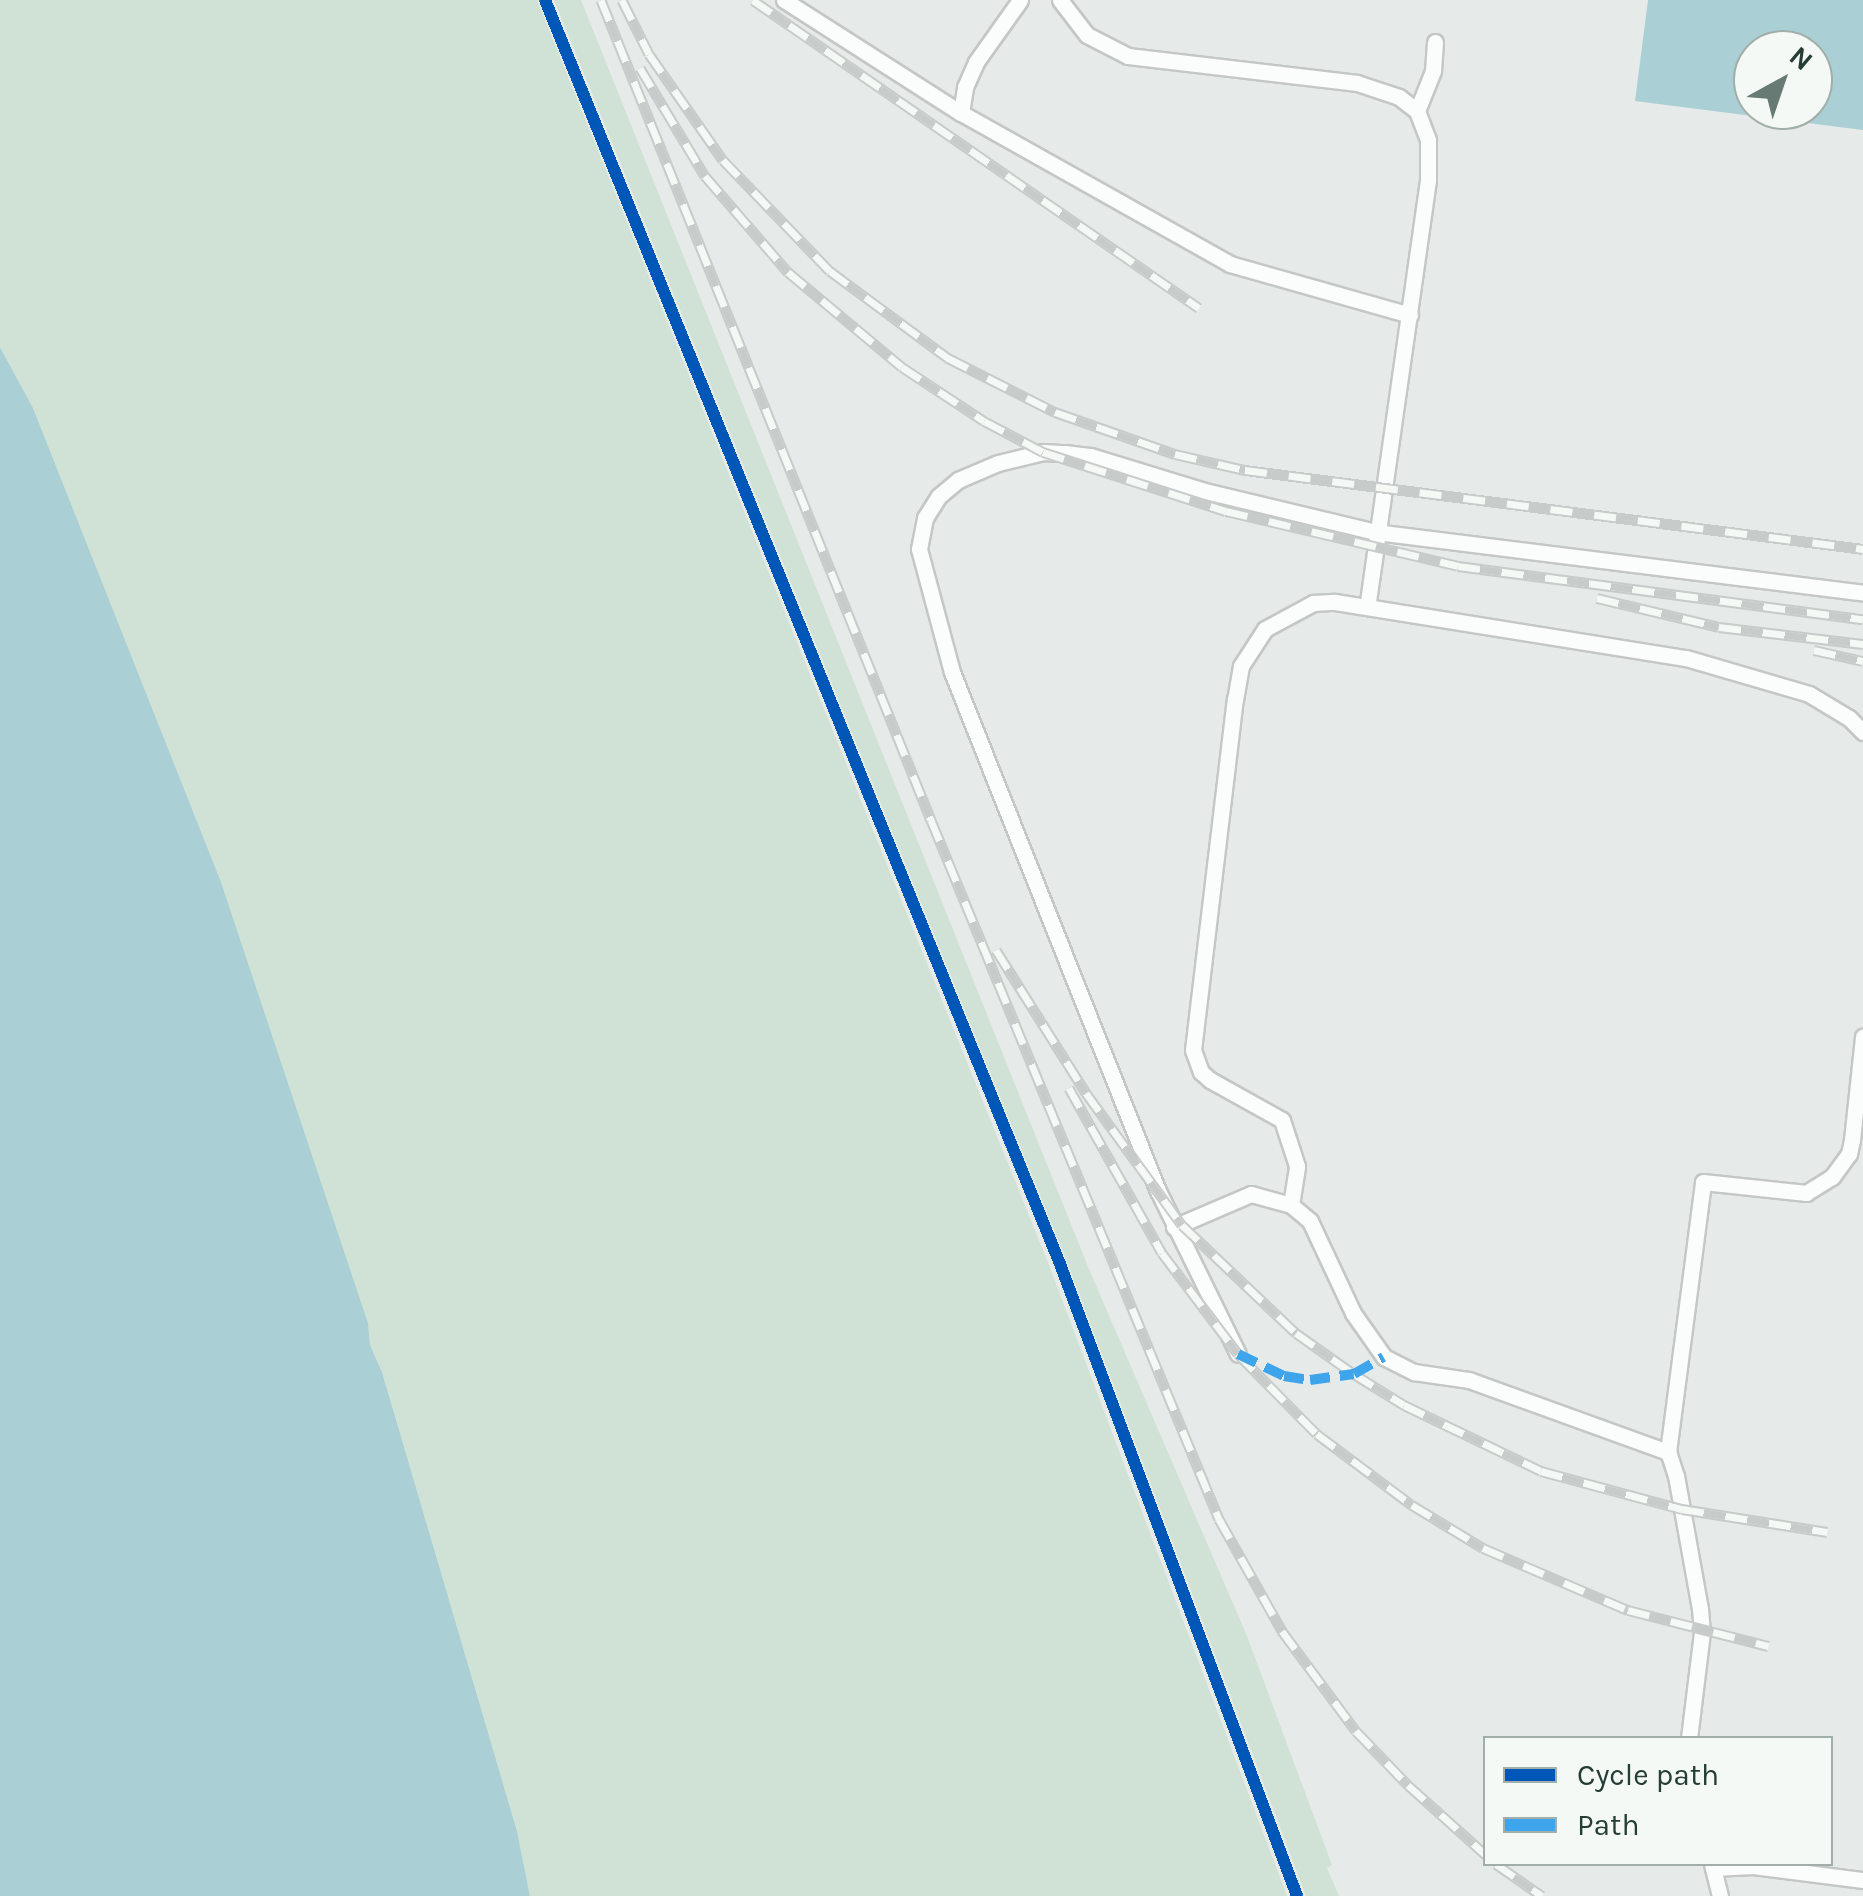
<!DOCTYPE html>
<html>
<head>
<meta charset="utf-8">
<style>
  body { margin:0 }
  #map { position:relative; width:1863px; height:1896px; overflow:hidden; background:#e6eae8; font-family:Karla,sans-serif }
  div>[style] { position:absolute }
  .green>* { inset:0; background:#d0e2d5 }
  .water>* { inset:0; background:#aad0d5 }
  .roads { filter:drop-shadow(2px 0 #c3c7c5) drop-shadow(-2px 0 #c3c7c5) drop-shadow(0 2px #c3c7c5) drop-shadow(0 -2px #c3c7c5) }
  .service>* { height:15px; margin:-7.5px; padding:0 7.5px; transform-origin:7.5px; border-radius:7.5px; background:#fbfcfc }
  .rail>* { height:11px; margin-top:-5.5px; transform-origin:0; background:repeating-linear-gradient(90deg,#f4f9f6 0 22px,#c7cbca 0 44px); box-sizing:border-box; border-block:2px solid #c7cbca }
  .quiet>* { height:10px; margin-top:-5px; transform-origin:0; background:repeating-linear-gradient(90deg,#3ea4eb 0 20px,transparent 0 30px) }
  .cycleway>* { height:12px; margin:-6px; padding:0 6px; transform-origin:6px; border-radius:6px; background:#0057b8 }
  span { translate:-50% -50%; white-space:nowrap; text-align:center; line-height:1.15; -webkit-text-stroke:8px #f4f9f6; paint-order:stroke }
  .legend { position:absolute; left:1483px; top:1736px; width:350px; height:130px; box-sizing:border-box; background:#f4f9f6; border:2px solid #a1aea9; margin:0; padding:12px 18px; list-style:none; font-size:30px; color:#243d35 }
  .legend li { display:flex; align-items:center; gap:20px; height:50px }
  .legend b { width:50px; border:2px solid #a1aea9 }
  .north { position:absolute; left:1733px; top:30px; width:100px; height:100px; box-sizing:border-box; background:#f4f9f6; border:2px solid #a1aea9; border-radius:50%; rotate:40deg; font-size:28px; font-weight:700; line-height:40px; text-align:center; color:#243d35 }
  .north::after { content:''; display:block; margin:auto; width:35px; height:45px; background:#687a74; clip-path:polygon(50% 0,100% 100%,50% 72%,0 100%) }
</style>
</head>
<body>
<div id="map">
  <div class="green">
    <div style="clip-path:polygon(0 0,537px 0,1047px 1260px,1287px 1896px,530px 1896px,517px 1831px,382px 1372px,370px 1345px,368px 1323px,221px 882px,33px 408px,0 347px)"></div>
    <div style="clip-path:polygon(554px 0,581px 0,1089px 1269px,1247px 1636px,1332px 1865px,1327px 1868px,1339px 1896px,1306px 1896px,1068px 1264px)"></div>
  </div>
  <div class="water">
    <div style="clip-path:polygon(evenodd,1648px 0,1863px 0,1863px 130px,1635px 101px,1648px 0,1753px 50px,1813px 50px,1813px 110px,1753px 110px,1753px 50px)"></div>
    <div style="clip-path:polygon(0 347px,33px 408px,221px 882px,368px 1323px,370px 1345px,382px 1372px,517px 1831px,530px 1896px,0 1896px)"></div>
  </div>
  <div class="roads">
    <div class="service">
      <div style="left:784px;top:0;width:210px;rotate:32.6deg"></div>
      <div style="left:961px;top:113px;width:26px;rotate:-81deg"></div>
      <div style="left:965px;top:87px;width:27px;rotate:-66deg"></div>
      <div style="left:976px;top:62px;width:76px;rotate:-54.6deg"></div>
      <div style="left:1060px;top:0;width:44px;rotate:52.4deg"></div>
      <div style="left:1087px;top:35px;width:46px;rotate:27.1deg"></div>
      <div style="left:1128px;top:56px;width:231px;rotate:6.7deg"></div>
      <div style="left:1357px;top:83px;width:44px;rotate:18.4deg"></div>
      <div style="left:1399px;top:97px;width:23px;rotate:38deg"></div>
      <div style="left:1417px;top:111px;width:31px;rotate:69deg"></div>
      <div style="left:1428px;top:140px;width:40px;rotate:90deg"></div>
      <div style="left:1428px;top:180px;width:431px;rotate:98.1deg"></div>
      <div style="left:1417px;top:111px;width:43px;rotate:-68.2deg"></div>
      <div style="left:1433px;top:71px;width:29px;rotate:-86deg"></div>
      <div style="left:961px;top:113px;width:308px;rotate:29.3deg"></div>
      <div style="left:1230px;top:264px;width:187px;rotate:15.8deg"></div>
      <div style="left:1291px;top:1205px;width:39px;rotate:-81deg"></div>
      <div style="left:1297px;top:1166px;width:48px;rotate:-108.1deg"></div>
      <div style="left:1282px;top:1120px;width:82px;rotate:-150.9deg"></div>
      <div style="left:1210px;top:1080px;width:12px;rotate:-138deg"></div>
      <div style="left:1201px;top:1072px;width:23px;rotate:-110deg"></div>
      <div style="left:1193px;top:1050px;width:353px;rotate:-83.2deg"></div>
      <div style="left:1235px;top:700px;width:35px;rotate:-80deg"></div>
      <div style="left:1241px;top:666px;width:44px;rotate:-57deg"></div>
      <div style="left:1265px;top:629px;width:55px;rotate:-28.4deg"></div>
      <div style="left:1313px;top:603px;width:22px;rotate:-3deg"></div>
      <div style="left:1335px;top:602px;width:355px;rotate:9.1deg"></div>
      <div style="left:1686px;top:658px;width:128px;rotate:16.3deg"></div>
      <div style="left:1809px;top:694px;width:47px;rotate:31deg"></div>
      <div style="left:1849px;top:718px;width:20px;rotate:45deg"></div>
      <div style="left:1174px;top:1227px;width:84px;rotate:-23.2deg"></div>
      <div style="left:1251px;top:1194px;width:41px;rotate:15.4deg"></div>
      <div style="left:1291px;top:1205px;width:25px;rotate:40deg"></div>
      <div style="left:1310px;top:1221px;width:102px;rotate:64.9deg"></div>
      <div style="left:1353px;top:1313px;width:54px;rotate:54.8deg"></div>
      <div style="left:1384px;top:1357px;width:34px;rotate:27deg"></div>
      <div style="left:1414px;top:1372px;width:56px;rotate:8.3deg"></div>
      <div style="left:1469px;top:1380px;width:212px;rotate:19.9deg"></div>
      <div style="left:1238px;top:1354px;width:182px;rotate:-116.1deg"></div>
      <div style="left:1158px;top:1191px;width:558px;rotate:-111.65deg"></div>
      <div style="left:952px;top:672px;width:127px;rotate:-105deg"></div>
      <div style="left:919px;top:549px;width:32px;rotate:-79deg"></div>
      <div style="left:925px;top:518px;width:26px;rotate:-58deg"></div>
      <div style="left:939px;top:496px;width:25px;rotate:-40deg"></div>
      <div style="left:958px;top:480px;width:43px;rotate:-23deg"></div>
      <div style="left:998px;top:463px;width:46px;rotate:-13.7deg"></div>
      <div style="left:1043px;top:452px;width:22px;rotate:3deg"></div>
      <div style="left:1065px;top:453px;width:26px;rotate:7deg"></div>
      <div style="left:1091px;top:456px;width:119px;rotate:17.1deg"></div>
      <div style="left:1205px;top:491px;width:176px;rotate:13.5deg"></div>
      <div style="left:1376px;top:532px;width:491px;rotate:7.1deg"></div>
      <div style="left:1689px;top:1738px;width:107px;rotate:-83deg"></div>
      <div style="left:1702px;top:1632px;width:23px;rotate:-95deg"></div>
      <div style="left:1700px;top:1609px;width:135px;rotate:-100.2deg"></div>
      <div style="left:1676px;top:1476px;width:25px;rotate:-108deg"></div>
      <div style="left:1668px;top:1452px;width:272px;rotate:-82.6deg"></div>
      <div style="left:1703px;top:1182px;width:104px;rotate:6.1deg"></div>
      <div style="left:1806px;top:1193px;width:31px;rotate:-32deg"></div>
      <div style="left:1832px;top:1177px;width:29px;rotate:-54deg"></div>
      <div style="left:1849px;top:1154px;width:14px;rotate:-78deg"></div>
      <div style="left:1852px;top:1140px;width:104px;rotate:-83.9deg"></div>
      <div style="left:1712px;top:1864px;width:33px;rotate:76deg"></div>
      <div style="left:1713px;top:1868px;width:40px;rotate:-2.9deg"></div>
      <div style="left:1753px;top:1866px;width:111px;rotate:7.3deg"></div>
    </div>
  </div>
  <div class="rail">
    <div style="left:601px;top:0;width:884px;rotate:68.08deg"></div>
    <div style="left:931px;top:820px;width:756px;rotate:67.61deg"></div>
    <div style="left:1219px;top:1519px;width:129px;rotate:60.6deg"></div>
    <div style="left:1282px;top:1631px;width:124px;rotate:53.5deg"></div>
    <div style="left:1356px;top:1731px;width:75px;rotate:46.1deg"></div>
    <div style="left:1408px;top:1785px;width:105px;rotate:41.9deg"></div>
    <div style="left:622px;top:0;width:60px;rotate:63.4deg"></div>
    <div style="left:649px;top:54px;width:129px;rotate:55.1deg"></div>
    <div style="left:723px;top:160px;width:154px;rotate:46.1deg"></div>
    <div style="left:830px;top:271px;width:147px;rotate:36.4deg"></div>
    <div style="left:948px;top:358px;width:120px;rotate:26.8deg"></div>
    <div style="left:1055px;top:412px;width:127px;rotate:19.3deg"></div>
    <div style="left:1175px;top:454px;width:72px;rotate:12.9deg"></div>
    <div style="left:1245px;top:470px;width:623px;rotate:7.28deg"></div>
    <div style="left:753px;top:0;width:542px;rotate:34.63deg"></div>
    <div style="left:640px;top:68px;width:126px;rotate:59deg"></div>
    <div style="left:705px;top:176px;width:127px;rotate:49.2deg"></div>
    <div style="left:788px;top:272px;width:148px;rotate:39.8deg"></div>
    <div style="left:902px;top:367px;width:98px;rotate:33.4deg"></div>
    <div style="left:984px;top:421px;width:67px;rotate:27.7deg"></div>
    <div style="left:1043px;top:452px;width:192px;rotate:17.9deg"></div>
    <div style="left:1226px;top:511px;width:238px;rotate:13.3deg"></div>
    <div style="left:1458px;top:566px;width:408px;rotate:7.5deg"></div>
    <div style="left:1597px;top:598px;width:125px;rotate:13.4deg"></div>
    <div style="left:1719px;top:627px;width:145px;rotate:6.7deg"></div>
    <div style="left:1814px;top:650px;width:50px;rotate:12.7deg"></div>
    <div style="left:996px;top:950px;width:169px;rotate:57.8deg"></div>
    <div style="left:1086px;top:1093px;width:163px;rotate:54deg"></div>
    <div style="left:1182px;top:1225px;width:157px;rotate:43.5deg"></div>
    <div style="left:1296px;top:1333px;width:71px;rotate:35.3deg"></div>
    <div style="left:1354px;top:1374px;width:59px;rotate:31.8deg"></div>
    <div style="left:1404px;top:1405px;width:152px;rotate:25.7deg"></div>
    <div style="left:1541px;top:1471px;width:146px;rotate:15.1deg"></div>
    <div style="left:1682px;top:1509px;width:147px;rotate:9deg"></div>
    <div style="left:1069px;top:1088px;width:189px;rotate:60.6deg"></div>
    <div style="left:1162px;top:1253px;width:126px;rotate:53deg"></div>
    <div style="left:1238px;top:1354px;width:112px;rotate:45.4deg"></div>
    <div style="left:1317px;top:1434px;width:119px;rotate:36.8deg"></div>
    <div style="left:1412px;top:1505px;width:83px;rotate:31.2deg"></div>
    <div style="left:1483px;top:1548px;width:158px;rotate:23.2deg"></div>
    <div style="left:1628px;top:1610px;width:145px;rotate:14.4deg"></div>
    <div style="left:1496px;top:1864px;width:56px;rotate:34.8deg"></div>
  </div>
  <div class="quiet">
    <div style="left:1238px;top:1354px;width:51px;rotate:25.6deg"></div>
    <div style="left:1284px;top:1376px;width:26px;rotate:9deg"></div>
    <div style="left:1310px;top:1380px;width:44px;rotate:-7.8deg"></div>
    <div style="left:1354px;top:1374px;width:34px;rotate:-30deg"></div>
  </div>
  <div class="cycleway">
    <div style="left:545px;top:0;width:1365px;rotate:67.83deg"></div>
    <div style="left:1060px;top:1264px;width:675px;rotate:69.44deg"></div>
  </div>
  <ul class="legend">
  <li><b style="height:12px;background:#0057b8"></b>Cycle path</li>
  <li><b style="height:12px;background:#3ea4eb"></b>Path</li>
  </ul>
  <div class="north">N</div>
</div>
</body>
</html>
